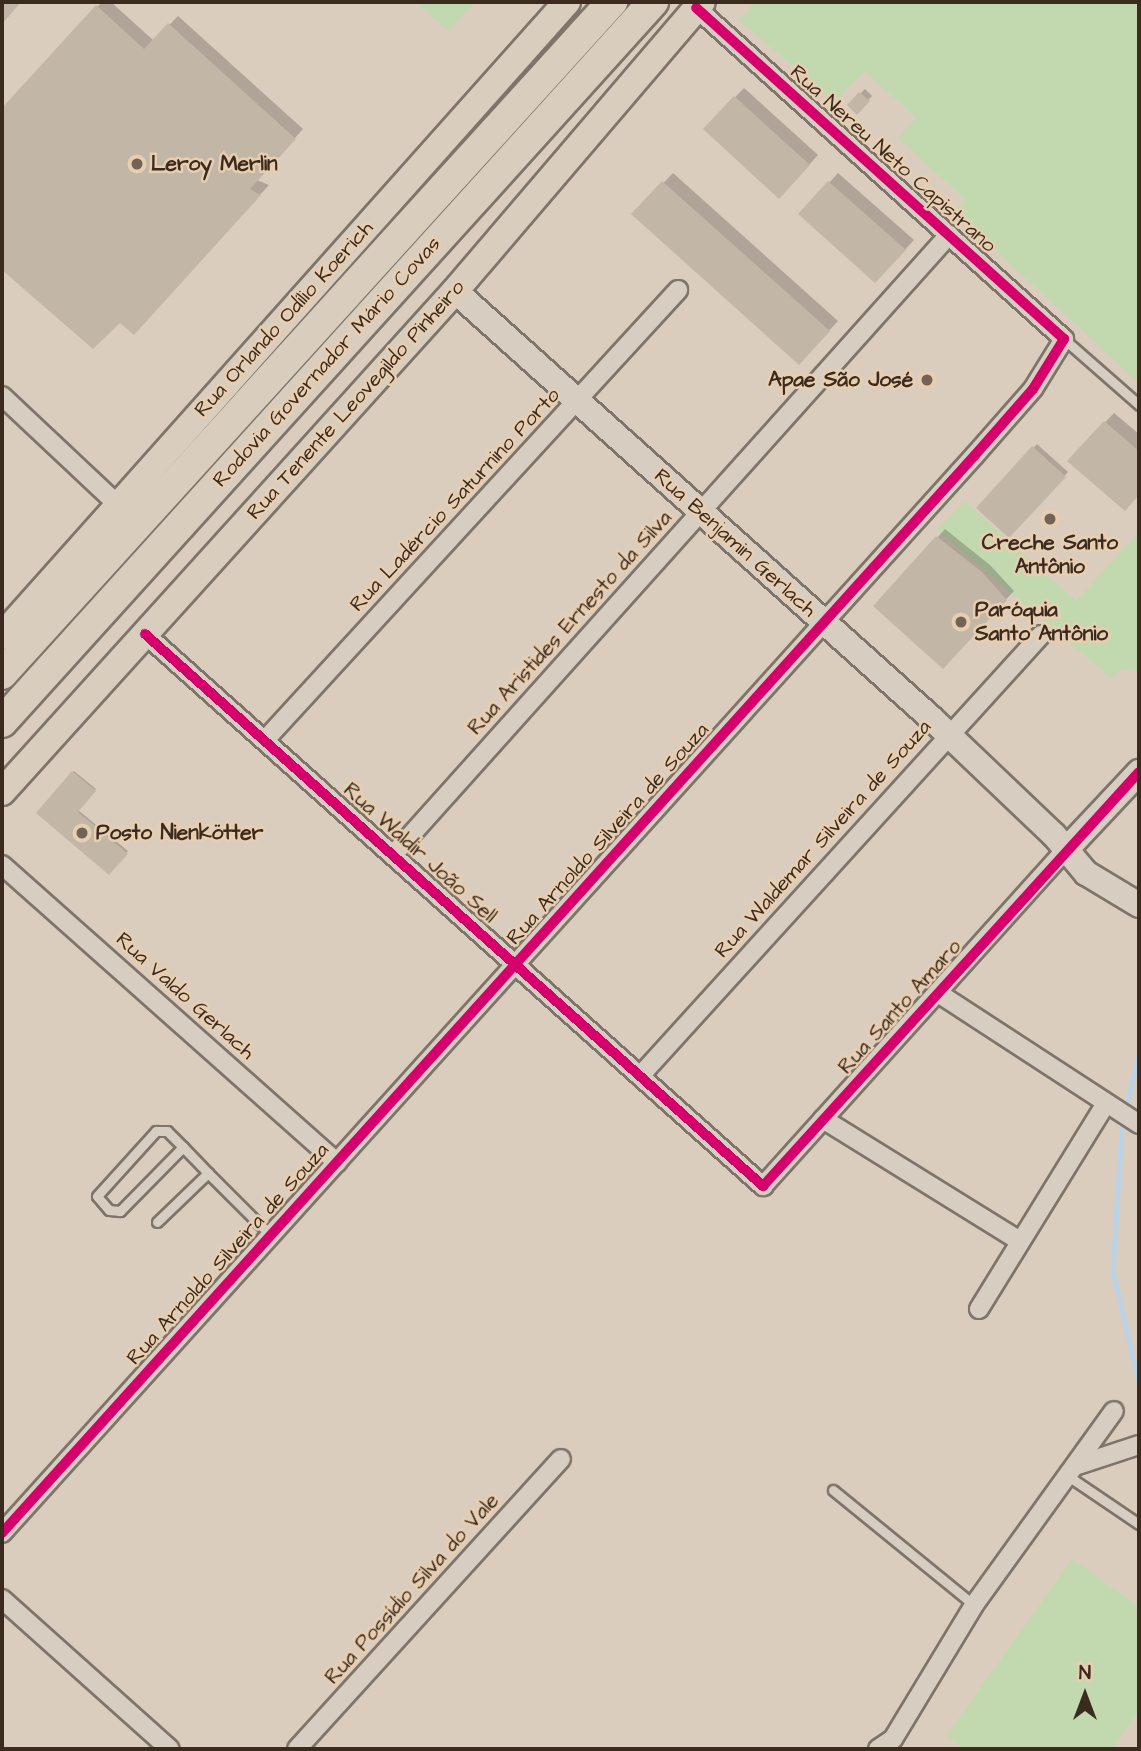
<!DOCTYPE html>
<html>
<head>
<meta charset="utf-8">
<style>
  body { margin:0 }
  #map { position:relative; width:1141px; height:1751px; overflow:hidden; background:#dbcdbd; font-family:"Architects Daughter",sans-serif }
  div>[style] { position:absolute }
  .green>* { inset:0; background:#c2d9af }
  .shadow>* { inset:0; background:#0003 }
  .stream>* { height:4.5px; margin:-2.25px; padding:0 2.25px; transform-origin:2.25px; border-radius:2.25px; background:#bbd3e6 }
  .building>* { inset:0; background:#c2b6a6 }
  .roads { filter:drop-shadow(2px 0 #7e746a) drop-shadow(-2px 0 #7e746a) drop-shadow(0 2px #7e746a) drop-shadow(0 -2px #7e746a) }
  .lane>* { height:9px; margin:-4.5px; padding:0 4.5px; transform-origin:4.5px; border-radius:4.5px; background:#d7cdc1 }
  .street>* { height:18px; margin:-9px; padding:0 9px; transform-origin:9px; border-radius:9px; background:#d7cdc1 }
  .secondary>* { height:24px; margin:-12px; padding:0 12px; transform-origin:12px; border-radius:12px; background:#d7cdc1 }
  .primary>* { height:26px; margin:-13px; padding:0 13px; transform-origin:13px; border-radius:13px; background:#d9cebe }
  .highway>* { height:30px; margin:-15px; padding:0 15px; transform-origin:15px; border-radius:15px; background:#d9cebe }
  .cycleway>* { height:10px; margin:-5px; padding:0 5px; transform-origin:5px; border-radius:5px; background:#d6006c }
  .dots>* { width:19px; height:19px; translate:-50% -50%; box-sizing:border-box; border:4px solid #e8ceb0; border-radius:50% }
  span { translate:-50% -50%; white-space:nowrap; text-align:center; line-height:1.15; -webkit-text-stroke:5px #e8ceb0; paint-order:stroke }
  .street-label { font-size:21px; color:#3b2a1e }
  .poi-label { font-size:21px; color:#3b2a1e; font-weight:700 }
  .left { translate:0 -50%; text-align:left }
  .right { translate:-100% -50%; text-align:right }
  .frame { position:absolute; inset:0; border:4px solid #3b2a1e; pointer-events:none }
  .north { position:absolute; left:1050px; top:1660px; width:70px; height:70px; -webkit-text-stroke:5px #e8ceb0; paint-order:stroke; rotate:0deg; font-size:19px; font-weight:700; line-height:28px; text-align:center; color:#3b2a1e }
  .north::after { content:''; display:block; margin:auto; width:24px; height:32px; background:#3b2a1e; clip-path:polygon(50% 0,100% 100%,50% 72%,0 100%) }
</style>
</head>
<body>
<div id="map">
  <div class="green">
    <div style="clip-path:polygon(416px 2px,475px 2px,448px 31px)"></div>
    <div style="clip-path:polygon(754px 2px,1139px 2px,1139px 383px,954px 212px,966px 200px,898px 138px,916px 118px,865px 71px,835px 102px,739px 20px)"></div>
    <div style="clip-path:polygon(965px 501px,1076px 601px,1139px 532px,1139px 672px,1122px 668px,1112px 679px,937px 530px)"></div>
    <div style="clip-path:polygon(1072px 1559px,1139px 1606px,1139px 1711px,1112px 1749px,964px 1749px,946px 1736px)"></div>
  </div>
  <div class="shadow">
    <div style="clip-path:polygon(102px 2px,111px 2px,154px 41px,178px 16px,303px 129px,257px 180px,269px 185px,143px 323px,120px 320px,93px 347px,2px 267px,2px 111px)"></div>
    <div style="clip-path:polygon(744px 88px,818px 155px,788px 188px,705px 129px)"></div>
    <div style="clip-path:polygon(865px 89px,872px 96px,857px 112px,849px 105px)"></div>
    <div style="clip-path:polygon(673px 173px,838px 321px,808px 353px,634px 214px)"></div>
    <div style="clip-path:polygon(838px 173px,914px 240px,884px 272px,801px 214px)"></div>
    <div style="clip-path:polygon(1114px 413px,1139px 434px,1139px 493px,1124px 509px,1069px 461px)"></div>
    <div style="clip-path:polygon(1037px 444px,1068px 472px,1009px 536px,978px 508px)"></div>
    <div style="clip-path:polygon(945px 529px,990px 565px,1014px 591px,943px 666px,876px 606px)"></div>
    <div style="clip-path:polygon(74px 771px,96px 789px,78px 810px,128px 851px,109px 873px,38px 813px)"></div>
  </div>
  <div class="stream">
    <div style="left:1127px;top:1102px;width:50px;rotate:-76.2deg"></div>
    <div style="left:1122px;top:1129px;width:142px;rotate:93.6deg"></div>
    <div style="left:1113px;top:1271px;width:115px;rotate:76.9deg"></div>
  </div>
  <div class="building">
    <div style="clip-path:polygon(2px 2px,21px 2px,2px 24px)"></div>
    <div style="clip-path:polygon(96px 5px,144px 49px,168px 23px,296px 139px,250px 189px,261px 195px,134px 335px,120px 323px,93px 349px,2px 270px,2px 108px)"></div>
    <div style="clip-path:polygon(859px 92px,870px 101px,857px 115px,847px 105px)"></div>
    <div style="clip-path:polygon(734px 96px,810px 165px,779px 199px,703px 129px)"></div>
    <div style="clip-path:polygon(662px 181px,830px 331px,799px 365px,631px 214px)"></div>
    <div style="clip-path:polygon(828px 181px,906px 250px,875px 283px,798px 214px)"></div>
    <div style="clip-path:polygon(1104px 421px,1139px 451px,1139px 495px,1125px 511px,1067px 461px)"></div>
    <div style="clip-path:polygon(1032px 446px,1066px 477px,1009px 538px,976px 508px)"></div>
    <div style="clip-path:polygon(936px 536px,982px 572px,1007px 600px,943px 669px,873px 606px)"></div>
    <div style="clip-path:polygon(72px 771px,96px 791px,78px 812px,128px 854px,109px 875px,36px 813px)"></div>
  </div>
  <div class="roads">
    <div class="lane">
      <div style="left:1064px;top:339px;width:100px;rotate:41.3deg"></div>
      <div style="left:183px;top:1147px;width:90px;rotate:134.5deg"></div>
      <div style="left:120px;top:1211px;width:11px;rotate:-175deg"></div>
      <div style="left:109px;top:1210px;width:18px;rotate:-131deg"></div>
      <div style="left:97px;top:1196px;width:88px;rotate:-47.8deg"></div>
      <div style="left:156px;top:1131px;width:11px"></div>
      <div style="left:167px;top:1131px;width:23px;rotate:45deg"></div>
      <div style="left:183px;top:1147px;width:36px;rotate:46deg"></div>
      <div style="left:208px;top:1173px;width:66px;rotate:45deg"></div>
      <div style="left:255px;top:1220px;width:22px;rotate:43deg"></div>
      <div style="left:157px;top:1222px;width:71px;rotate:-43.9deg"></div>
      <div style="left:1068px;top:1476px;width:86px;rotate:34.1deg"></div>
      <div style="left:833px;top:1490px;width:182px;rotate:39.2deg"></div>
    </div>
    <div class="street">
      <div style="left:2px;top:396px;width:159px;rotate:43.2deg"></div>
      <div style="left:145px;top:634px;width:829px;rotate:41.77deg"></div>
      <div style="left:763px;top:1186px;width:450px;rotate:-48deg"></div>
      <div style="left:265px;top:740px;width:611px;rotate:-47.45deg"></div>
      <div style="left:393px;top:855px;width:833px;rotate:-48.12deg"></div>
      <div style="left:2px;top:865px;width:448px;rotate:41.6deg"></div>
      <div style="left:938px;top:993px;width:240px;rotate:33.1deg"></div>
      <div style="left:640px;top:1076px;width:596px;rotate:-47.72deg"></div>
      <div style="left:823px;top:1119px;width:232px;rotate:31.8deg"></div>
      <div style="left:979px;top:1309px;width:240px;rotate:-58.3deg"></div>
      <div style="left:1078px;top:1465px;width:64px;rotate:-18.2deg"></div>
      <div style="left:2px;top:1533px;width:1452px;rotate:-47.93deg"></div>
      <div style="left:975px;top:455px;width:88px;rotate:-48.7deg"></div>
      <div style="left:1033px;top:389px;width:59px;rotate:-58.2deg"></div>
      <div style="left:1064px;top:339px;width:495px;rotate:-138deg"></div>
      <div style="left:2px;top:1599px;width:225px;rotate:41.8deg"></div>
      <div style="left:297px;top:1749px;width:392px;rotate:-47.7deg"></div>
      <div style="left:878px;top:1749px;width:18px;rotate:-34deg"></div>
      <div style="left:893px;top:1739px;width:157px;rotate:-58.8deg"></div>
      <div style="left:974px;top:1605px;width:239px;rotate:-54.2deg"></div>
    </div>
    <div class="secondary">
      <div style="left:455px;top:291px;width:639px;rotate:41.89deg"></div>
      <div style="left:931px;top:718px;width:170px;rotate:43.6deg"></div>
      <div style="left:1054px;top:835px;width:50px;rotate:49.9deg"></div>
      <div style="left:1086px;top:873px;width:62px;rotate:31.1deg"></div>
      <div style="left:1064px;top:852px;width:110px;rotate:-46.8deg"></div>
    </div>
    <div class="primary">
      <div style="left:2px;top:636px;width:849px;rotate:-48.29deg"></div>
      <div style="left:2px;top:792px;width:675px;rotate:-47.88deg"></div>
      <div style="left:455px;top:291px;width:380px;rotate:-49.5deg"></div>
    </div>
    <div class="highway">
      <div style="left:2px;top:674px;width:908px;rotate:-47.77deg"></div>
      <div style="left:2px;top:722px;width:971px;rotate:-47.88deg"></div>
    </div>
  </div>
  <div class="cycleway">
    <div style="left:145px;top:634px;width:829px;rotate:41.77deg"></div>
    <div style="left:763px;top:1186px;width:559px;rotate:-47.75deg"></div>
    <div style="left:2px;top:1533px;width:1452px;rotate:-47.93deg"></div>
    <div style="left:975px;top:455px;width:88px;rotate:-48.7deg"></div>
    <div style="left:1033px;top:389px;width:59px;rotate:-58.2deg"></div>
    <div style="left:1064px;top:339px;width:495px;rotate:-138deg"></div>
  </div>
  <div class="dots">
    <div style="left:137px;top:164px;background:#736356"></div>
    <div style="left:927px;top:380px;background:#736356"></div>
    <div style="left:1050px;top:519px;background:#736356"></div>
    <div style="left:961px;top:622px;background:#736356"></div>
    <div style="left:82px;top:833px;background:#736356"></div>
  </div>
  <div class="street-label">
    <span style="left:893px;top:159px;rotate:42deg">Rua Nereu Neto Capistrano</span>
    <span style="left:284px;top:319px;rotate:-48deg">Rua Orlando Odílio Koerich</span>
    <span style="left:327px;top:362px;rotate:-48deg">Rodovia Governador Mário Covas</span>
    <span style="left:356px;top:400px;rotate:-48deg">Rua Tenente Leovegildo Pinheiro</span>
    <span style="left:455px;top:500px;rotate:-47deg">Rua Ladércio Saturnino Porto</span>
    <span style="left:735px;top:543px;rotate:42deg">Rua Benjamin Gerlach</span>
    <span style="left:570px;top:623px;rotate:-48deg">Rua Aristides Ernesto da Silva</span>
    <span style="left:608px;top:834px;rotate:-48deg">Rua Arnoldo Silveira de Souza</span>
    <span style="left:823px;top:839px;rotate:-48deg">Rua Waldemar Silveira de Souza</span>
    <span style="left:420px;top:853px;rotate:42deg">Rua Waldir João Sell</span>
    <span style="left:185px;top:996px;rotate:42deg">Rua Valdo Gerlach</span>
    <span style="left:900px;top:1007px;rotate:-48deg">Rua Santo Amaro</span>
    <span style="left:228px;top:1254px;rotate:-48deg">Rua Arnoldo Silveira de Souza</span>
    <span style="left:412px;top:1589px;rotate:-48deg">Rua Possídio Silva do Vale</span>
  </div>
  <div class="poi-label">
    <span class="left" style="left:151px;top:164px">Leroy Merlin</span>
    <span class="right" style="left:913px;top:380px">Apae São José</span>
    <span style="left:1050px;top:555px">Creche Santo<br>Antônio</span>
    <span class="left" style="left:975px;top:622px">Paróquia<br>Santo Antônio</span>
    <span class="left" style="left:96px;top:833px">Posto Nienkötter</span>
  </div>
  <div class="frame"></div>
  <div class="north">N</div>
</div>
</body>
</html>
